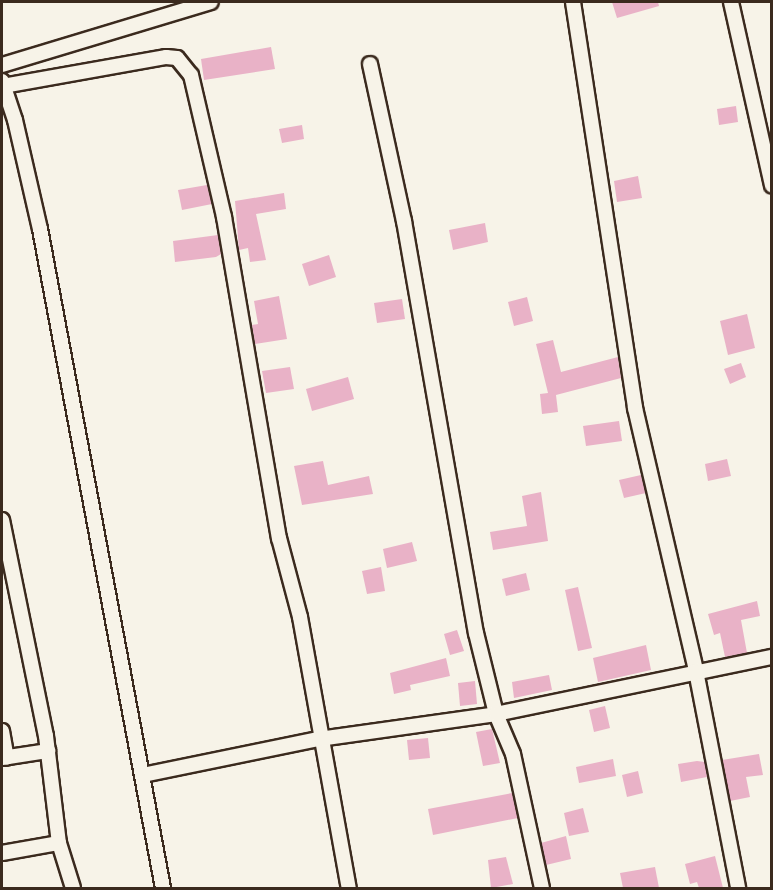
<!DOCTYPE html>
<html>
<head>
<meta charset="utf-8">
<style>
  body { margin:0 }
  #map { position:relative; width:773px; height:890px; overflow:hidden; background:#f7f3e8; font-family:Delius,sans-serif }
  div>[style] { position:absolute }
  .building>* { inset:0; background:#e9b2c7 }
  .roads { filter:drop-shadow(2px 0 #3b2a1e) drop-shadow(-2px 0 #3b2a1e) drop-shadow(0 2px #3b2a1e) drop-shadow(0 -2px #3b2a1e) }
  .minor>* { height:14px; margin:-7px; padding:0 7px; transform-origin:7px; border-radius:7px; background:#f7f3e8 }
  span { translate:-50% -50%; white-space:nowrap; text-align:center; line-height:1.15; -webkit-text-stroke:6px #f7f3e8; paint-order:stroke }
  .frame { position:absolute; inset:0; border:3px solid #3b2a1e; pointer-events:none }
</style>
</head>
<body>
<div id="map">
  <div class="building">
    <div style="clip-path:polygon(612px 2px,658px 2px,659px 6px,617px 18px)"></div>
    <div style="clip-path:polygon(271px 47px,275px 69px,204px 80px,201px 59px)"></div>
    <div style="clip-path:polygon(736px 106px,738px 122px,719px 125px,717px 109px)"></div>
    <div style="clip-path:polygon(302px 125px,304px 139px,282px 143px,279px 129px)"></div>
    <div style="clip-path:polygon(638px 176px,642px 198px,617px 202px,614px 181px)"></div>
    <div style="clip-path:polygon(207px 185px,212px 204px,182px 210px,178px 190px)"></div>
    <div style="clip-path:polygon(284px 193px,286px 209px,256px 214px,266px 260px,250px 262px,248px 248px,239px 250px,235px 201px)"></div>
    <div style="clip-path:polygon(485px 223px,488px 242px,453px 250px,449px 230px)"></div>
    <div style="clip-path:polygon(218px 235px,221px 254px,216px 257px,175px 262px,173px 241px)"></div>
    <div style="clip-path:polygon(329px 255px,336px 277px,309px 286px,302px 264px)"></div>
    <div style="clip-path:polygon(279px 296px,287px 339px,255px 344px,252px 325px,258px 324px,254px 301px)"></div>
    <div style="clip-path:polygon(527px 297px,533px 321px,514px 326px,508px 302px)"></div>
    <div style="clip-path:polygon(402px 299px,405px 319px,377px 323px,374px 303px)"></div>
    <div style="clip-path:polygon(747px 314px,755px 348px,728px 355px,720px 321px)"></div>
    <div style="clip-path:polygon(553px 340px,561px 372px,618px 357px,621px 378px,556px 395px,558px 412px,542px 414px,540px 394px,548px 393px,536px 344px)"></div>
    <div style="clip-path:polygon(741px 363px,746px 377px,730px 384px,724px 369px)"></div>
    <div style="clip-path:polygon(290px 367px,294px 389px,266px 393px,262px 371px)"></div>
    <div style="clip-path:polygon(348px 377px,354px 399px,312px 411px,306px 389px)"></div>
    <div style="clip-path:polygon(619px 421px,622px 441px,586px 446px,583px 426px)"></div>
    <div style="clip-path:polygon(727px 459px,731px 476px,708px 481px,705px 464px)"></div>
    <div style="clip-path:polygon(323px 461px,328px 485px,369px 476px,373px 494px,302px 505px,294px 466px)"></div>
    <div style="clip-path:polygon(641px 475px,646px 493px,624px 498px,619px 480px)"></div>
    <div style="clip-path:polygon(541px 492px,548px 541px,493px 550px,490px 532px,527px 526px,522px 496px)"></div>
    <div style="clip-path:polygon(412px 542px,417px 561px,387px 568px,383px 549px)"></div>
    <div style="clip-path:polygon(381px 567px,385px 591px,367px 594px,362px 571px)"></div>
    <div style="clip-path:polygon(526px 573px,530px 590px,506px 596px,502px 579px)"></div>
    <div style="clip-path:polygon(578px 587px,592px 648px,578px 651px,565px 590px)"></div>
    <div style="clip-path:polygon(757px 601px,760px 616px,741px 620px,747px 653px,725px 657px,720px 633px,714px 635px,708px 614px)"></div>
    <div style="clip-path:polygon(457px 630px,464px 651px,450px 655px,444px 634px)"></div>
    <div style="clip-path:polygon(646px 645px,651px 670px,598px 682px,593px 658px)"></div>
    <div style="clip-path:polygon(446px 658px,450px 676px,410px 685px,411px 690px,394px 694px,390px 673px)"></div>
    <div style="clip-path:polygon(549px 675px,552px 690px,514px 698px,512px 682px)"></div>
    <div style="clip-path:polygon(475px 681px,477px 704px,460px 706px,458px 683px)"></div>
    <div style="clip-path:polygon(605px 706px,610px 728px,594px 732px,589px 710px)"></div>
    <div style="clip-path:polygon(492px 729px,500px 763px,483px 766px,476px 732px)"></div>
    <div style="clip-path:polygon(428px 738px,430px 758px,409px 760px,407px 740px)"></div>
    <div style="clip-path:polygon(759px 754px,763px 775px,746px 777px,750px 797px,730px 801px,722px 760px)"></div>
    <div style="clip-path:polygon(613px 759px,616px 776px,579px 783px,576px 767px)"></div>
    <div style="clip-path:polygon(697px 761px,705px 762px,707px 777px,681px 782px,678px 764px)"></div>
    <div style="clip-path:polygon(638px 771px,643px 793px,627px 797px,622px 775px)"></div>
    <div style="clip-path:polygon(512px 793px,518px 818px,433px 835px,428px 809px)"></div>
    <div style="clip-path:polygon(583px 808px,589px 832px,569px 836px,564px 813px)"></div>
    <div style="clip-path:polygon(566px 836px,571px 859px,546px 865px,541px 843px)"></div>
    <div style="clip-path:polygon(715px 856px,723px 888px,699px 888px,697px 882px,690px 884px,685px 864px)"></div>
    <div style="clip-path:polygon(506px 857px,513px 884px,491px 888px,488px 860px)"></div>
    <div style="clip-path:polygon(655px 867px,659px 888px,623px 888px,620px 873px)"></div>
  </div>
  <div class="roads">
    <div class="minor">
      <div style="left:573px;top:2px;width:411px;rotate:81.3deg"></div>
      <div style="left:635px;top:408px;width:270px;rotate:76.9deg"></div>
      <div style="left:696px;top:671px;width:221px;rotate:79deg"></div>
      <div style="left:731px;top:2px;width:188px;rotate:77.4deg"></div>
      <div style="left:370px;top:64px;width:161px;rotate:77.8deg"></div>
      <div style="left:404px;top:221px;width:418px;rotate:80.1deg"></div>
      <div style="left:476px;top:633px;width:83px;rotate:76.1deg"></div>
      <div style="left:496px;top:714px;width:43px;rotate:67deg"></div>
      <div style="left:513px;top:754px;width:137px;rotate:77.8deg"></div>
      <div style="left:2px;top:65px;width:218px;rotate:-16.8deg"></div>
      <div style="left:2px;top:81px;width:41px;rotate:71.6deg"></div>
      <div style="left:15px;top:120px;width:112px;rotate:77.1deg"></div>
      <div style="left:40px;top:229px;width:670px;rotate:79.43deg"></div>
      <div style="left:3px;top:86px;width:166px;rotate:-10.1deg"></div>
      <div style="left:166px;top:57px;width:11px;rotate:5deg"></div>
      <div style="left:177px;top:58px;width:22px;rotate:51deg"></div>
      <div style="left:191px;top:75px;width:146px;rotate:76.9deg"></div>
      <div style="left:224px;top:217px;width:326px;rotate:80.3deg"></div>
      <div style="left:279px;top:538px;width:82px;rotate:75.1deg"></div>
      <div style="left:300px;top:617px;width:275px;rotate:79.8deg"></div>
      <div style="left:2px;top:520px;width:220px;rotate:78.5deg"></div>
      <div style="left:46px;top:736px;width:108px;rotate:83.1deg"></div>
      <div style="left:59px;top:843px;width:47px;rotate:72.7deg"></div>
      <div style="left:2px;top:731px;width:27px;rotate:80deg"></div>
      <div style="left:2px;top:758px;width:47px;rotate:-8.7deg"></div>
      <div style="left:143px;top:775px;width:180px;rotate:-11.6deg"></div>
      <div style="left:319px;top:739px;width:179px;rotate:-8deg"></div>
      <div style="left:496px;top:714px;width:282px;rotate:-11.7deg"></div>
      <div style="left:2px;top:853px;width:58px;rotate:-10deg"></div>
    </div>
  </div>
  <div class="frame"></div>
</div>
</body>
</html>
